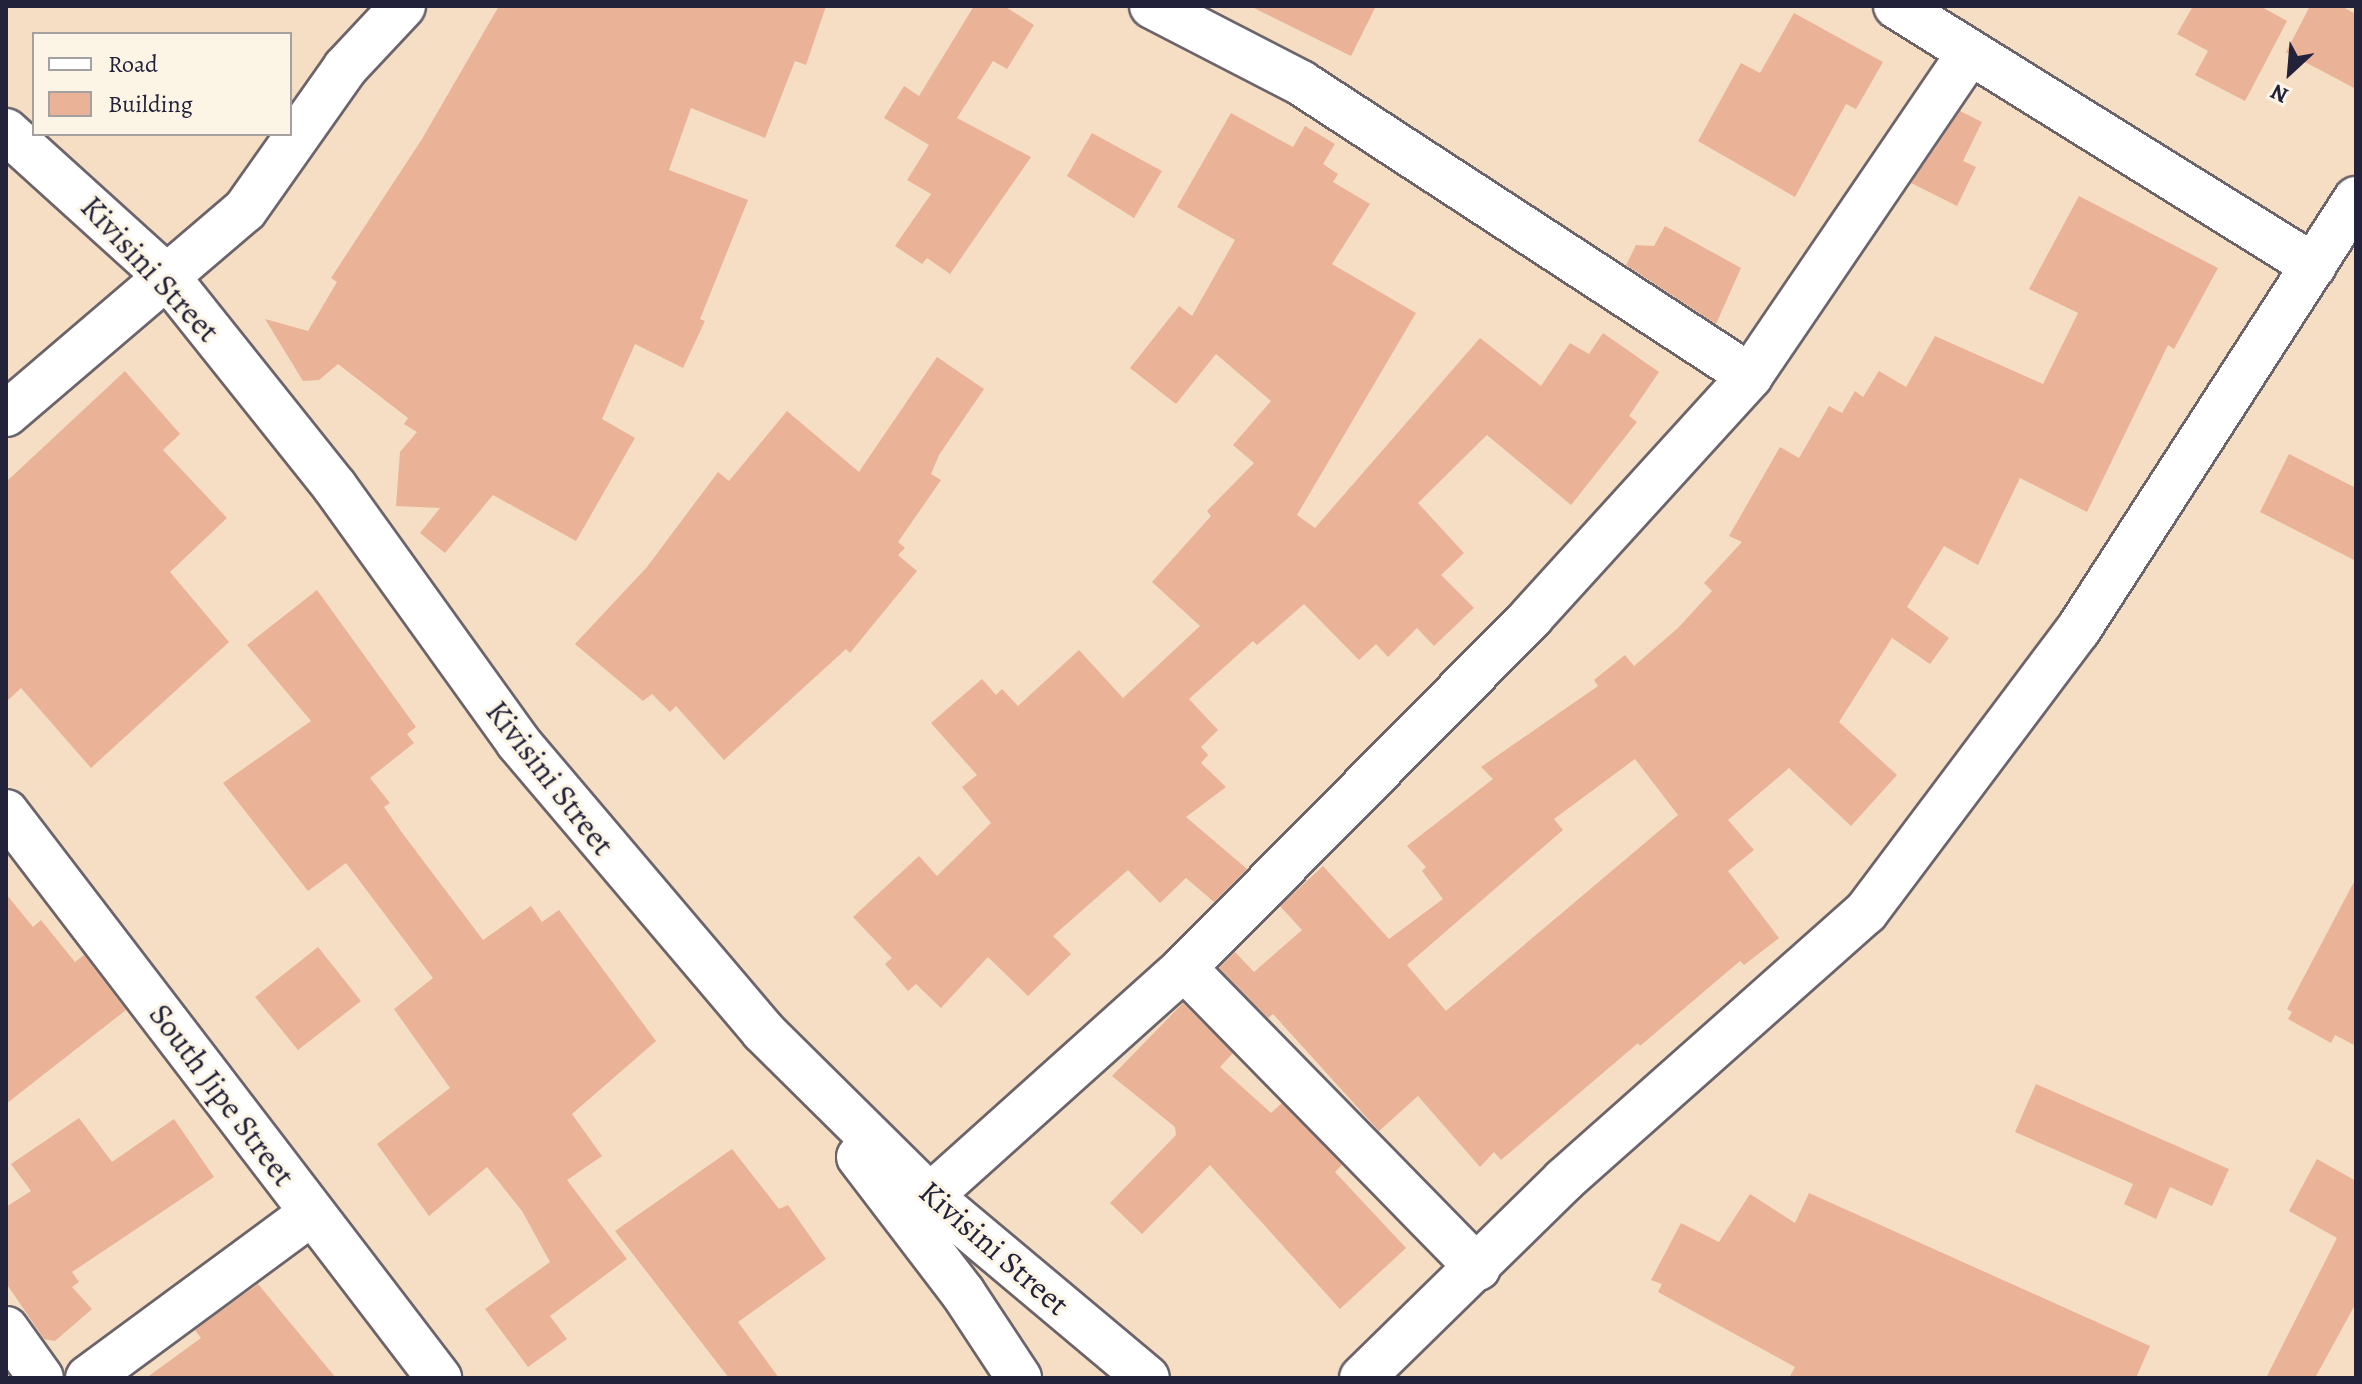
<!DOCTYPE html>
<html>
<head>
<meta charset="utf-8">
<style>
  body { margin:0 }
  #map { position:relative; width:2362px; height:1384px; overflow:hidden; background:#f5dec3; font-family:Alegreya,serif }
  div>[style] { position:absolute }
  .building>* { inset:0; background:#eab397 }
  .roads { filter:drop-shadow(2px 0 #6c646b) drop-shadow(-2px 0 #6c646b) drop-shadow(0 2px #6c646b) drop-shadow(0 -2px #6c646b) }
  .minor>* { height:44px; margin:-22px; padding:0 22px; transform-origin:22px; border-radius:22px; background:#fff }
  span { translate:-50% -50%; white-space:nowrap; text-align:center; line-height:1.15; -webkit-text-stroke:6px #fcf5e5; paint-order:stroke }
  .street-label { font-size:32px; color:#22223b }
  .frame { position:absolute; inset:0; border:8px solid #22223b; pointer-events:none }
  .legend { position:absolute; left:32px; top:32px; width:260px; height:104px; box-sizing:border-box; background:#fcf5e5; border:2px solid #a5a1a1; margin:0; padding:10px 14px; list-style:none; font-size:24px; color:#22223b }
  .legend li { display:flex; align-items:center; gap:16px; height:40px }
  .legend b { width:40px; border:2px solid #a5a1a1 }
  .north { position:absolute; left:2250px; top:32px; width:80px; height:80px; -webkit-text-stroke:6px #fcf5e5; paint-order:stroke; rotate:206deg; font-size:22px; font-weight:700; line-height:32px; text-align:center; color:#22223b }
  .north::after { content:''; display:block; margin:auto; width:28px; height:36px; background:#22223b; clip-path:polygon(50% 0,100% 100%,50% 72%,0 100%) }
</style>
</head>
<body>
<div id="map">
  <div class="building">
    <div style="clip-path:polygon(499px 6px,826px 6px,806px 65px,795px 61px,765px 138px,691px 108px,669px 170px,748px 200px,700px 319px,705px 321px,683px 368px,635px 344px,602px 419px,635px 438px,576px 541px,493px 495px,445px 553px,420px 533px,440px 508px,396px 506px,400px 452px,417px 432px,404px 424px,408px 418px,338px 364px,319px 380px,303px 381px,265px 319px,308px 331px,337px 282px,331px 278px,422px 139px)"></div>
    <div style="clip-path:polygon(974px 6px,1004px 6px,1034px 25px,1007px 69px,993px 61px,957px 118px,1031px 157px,950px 274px,927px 258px,922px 264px,895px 246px,931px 194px,907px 180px,929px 145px,884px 118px,904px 86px,919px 96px)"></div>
    <div style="clip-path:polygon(1250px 6px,1376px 6px,1351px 56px)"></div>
    <div style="clip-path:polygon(2193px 6px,2260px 6px,2287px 21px,2245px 101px,2195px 75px,2208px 51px,2177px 34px)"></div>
    <div style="clip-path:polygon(2310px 6px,2341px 6px,2356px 14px,2356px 89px,2286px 52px)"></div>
    <div style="clip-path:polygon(1794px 13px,1883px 62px,1856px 109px,1846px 104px,1795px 197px,1698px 141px,1741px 63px,1760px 73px)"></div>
    <div style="clip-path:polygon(1960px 111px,1982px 122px,1963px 161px,1976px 167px,1957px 206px,1911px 183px)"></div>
    <div style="clip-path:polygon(1231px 113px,1293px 147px,1305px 126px,1335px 144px,1323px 164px,1338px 174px,1333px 182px,1370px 204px,1332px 264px,1416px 313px,1297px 515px,1315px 528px,1480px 338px,1541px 386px,1570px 343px,1589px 354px,1603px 333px,1659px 372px,1629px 416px,1637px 422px,1571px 505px,1487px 435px,1418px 503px,1464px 553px,1441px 575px,1474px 608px,1434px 646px,1417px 628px,1388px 657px,1376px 644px,1359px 660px,1304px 604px,1257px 645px,1253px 641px,1189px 699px,1218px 730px,1201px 747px,1208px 755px,1201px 763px,1226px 787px,1186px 817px,1247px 869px,1214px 902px,1186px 878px,1160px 903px,1128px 870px,1053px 936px,1071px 954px,1028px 996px,988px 957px,941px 1008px,916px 984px,908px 991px,885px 964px,892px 958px,853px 917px,919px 856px,937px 876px,991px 823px,962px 787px,977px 775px,931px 723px,982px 679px,996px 695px,1002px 689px,1018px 706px,1079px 650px,1123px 698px,1200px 626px,1152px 582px,1211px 516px,1207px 511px,1254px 463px,1233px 445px,1271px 401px,1216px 354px,1176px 404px,1130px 368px,1179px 306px,1192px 316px,1235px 240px,1177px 207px)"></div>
    <div style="clip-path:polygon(1092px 133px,1162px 171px,1134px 218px,1067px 176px)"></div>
    <div style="clip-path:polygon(evenodd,2079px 196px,2218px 268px,2174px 349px,2168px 345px,2087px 512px,2020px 478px,1978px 565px,1944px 546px,1907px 607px,1949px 638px,1930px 664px,1892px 638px,1839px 722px,1897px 775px,1851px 826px,1789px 768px,1728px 820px,1754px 850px,1728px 871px,1779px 938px,1744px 965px,1740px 961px,1640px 1046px,1638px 1043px,1501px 1160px,1494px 1152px,1480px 1167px,1418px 1096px,1379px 1131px,1273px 1014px,1268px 1018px,1219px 968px,1235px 952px,1254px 972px,1302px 930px,1280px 906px,1323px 866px,1389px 939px,1443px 899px,1422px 871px,1426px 867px,1407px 846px,1493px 779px,1481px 767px,1598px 686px,1594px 680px,1625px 655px,1634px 666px,1678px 628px,1712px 591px,1704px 583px,1742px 542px,1729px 536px,1780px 447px,1799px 458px,1829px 406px,1842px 413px,1855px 391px,1863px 397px,1879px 371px,1906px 387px,1935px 336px,2043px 384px,2078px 313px,2029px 289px,2079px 196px,1635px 759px,1678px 815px,1446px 1011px,1407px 965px,1563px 830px,1554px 819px,1635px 759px)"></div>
    <div style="clip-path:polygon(1665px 226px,1741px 268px,1716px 324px,1626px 265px,1636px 245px,1654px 246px)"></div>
    <div style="clip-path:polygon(937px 357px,984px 389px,939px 455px,931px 474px,941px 480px,898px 542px,905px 548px,898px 555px,917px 571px,850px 653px,846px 649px,724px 760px,676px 706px,670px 712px,652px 694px,643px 701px,575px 644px,647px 567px,718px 472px,729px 481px,787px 411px,859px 472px)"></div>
    <div style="clip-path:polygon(125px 371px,180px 434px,163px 450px,227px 518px,170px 572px,229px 642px,91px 768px,21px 688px,6px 702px,6px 482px)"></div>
    <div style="clip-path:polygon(2289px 454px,2356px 488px,2356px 561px,2260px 512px)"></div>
    <div style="clip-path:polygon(317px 590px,416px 727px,407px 734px,414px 743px,370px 778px,390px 803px,384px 807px,403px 834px,483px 940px,531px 906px,542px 922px,559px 910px,656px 1041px,572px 1114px,602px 1156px,567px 1180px,627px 1259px,550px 1316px,567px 1339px,528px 1367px,485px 1309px,550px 1262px,522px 1211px,487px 1167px,429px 1216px,377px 1144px,450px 1088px,394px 1009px,433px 978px,346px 863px,308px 891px,223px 783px,311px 721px,247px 645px)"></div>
    <div style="clip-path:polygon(2356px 878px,2356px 1046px,2335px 1035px,2331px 1043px,2288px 1019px,2292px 1012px,2287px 1009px)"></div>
    <div style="clip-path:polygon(6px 894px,33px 927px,41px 920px,75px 962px,84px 955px,126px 1010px,6px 1104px)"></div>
    <div style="clip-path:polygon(318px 947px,361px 1001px,298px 1050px,255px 997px)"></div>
    <div style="clip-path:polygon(1183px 1003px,1233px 1053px,1220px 1067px,1271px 1113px,1282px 1103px,1342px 1165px,1335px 1172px,1406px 1248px,1340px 1309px,1210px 1165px,1142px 1234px,1110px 1203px,1176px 1135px,1175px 1127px,1112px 1076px)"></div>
    <div style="clip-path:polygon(2036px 1084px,2229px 1169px,2212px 1206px,2170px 1187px,2156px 1219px,2124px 1204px,2133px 1184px,2015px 1132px)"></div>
    <div style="clip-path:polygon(79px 1118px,112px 1162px,174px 1119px,214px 1177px,72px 1272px,79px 1282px,72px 1287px,92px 1309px,55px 1341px,44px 1339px,6px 1283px,6px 1207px,31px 1191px,11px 1164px)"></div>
    <div style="clip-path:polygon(732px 1149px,779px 1209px,788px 1205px,826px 1259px,738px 1322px,779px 1378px,729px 1378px,615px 1231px)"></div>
    <div style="clip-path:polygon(2317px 1159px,2356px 1181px,2356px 1303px,2315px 1378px,2266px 1378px,2337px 1238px,2289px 1211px)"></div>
    <div style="clip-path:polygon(1809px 1193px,2150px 1346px,2136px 1378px,1789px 1378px,1795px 1367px,1658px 1292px,1662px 1284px,1651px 1280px,1681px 1223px,1719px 1242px,1750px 1194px,1795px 1223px)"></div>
    <div style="clip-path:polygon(258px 1284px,336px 1378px,146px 1378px,201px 1338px,195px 1330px)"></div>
  </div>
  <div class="roads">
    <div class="minor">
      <div style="left:1152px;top:6px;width:168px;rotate:27.3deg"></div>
      <div style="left:1301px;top:83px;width:536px;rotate:33.13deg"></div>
      <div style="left:1896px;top:6px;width:492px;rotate:31.9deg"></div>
      <div style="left:6px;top:131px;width:220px;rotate:42.2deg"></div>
      <div style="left:169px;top:279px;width:266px;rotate:51.4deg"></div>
      <div style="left:335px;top:487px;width:314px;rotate:54.3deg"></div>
      <div style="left:518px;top:742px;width:379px;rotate:49.7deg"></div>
      <div style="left:763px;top:1031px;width:235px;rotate:44.7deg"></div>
      <div style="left:930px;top:1196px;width:283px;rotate:40deg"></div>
      <div style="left:6px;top:414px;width:314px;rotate:-40.5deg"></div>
      <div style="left:245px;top:210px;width:174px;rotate:-54.8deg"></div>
      <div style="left:345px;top:68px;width:85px;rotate:-46.9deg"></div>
      <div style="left:6px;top:812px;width:713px;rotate:52.58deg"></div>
      <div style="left:1184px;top:968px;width:420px;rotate:45.6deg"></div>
      <div style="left:859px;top:1157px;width:171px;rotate:52.6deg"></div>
      <div style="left:963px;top:1293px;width:102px;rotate:56.6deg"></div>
      <div style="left:930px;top:1196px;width:341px;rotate:-41.9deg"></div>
      <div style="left:1184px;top:968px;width:494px;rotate:-45.3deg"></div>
      <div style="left:1531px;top:617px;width:326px;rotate:-47.7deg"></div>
      <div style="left:1750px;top:376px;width:388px;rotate:-55.8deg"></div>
      <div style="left:6px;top:1329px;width:60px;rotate:54.5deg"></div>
      <div style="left:88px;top:1378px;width:278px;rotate:-36.4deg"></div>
      <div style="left:1362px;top:1378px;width:283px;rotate:-44.4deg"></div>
      <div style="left:1564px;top:1180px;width:404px;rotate:-41.6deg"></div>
      <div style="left:1866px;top:912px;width:353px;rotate:-53.1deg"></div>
      <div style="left:2078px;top:630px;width:513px;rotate:-57.18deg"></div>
    </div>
  </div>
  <div class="street-label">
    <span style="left:150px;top:269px;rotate:47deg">Kivisini Street</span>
    <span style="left:550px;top:778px;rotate:52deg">Kivisini Street</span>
    <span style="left:222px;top:1095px;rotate:53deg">South Jipe Street</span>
    <span style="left:994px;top:1248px;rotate:41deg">Kivisini Street</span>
  </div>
  <div class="frame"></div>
  <ul class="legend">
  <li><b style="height:10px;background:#fff"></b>Road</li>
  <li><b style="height:22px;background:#eab397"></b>Building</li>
  </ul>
  <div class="north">N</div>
</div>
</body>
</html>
